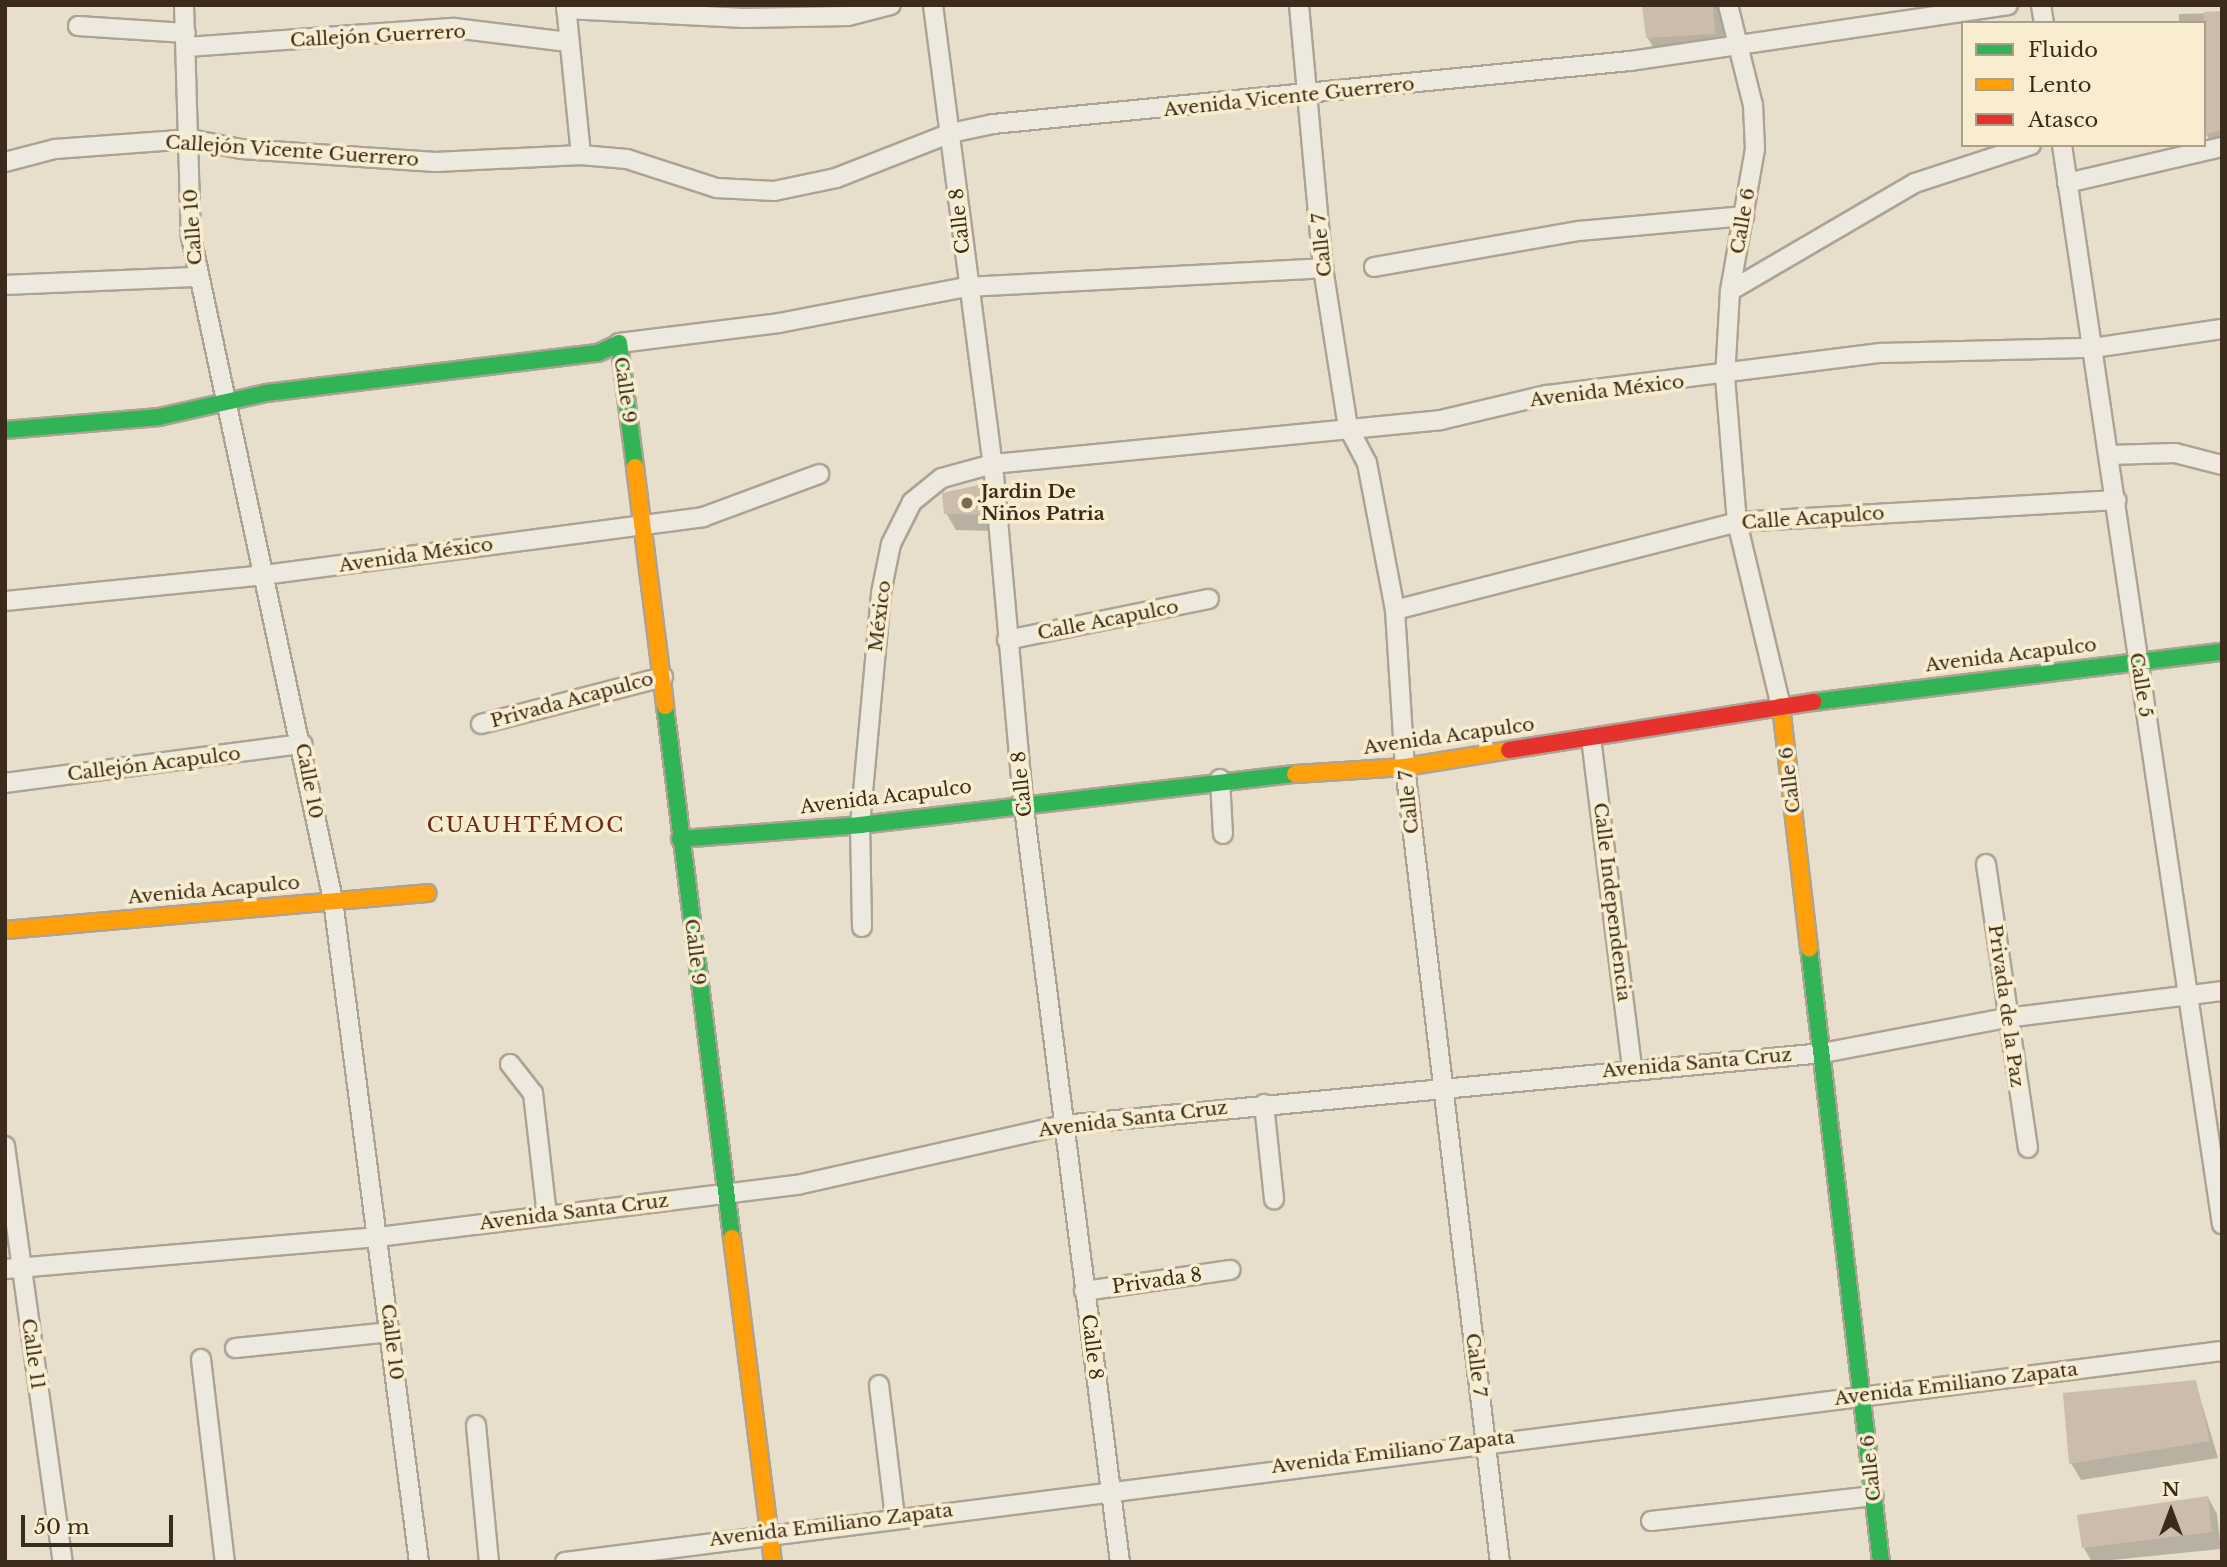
<!DOCTYPE html>
<html>
<head>
<meta charset="utf-8">
<style>
  body { margin:0 }
  #map { position:relative; width:2227px; height:1567px; overflow:hidden; background:#e7decb; font-family:"Libre Baskerville",serif }
  div>[style] { position:absolute }
  .shadow>* { inset:0; background:#0003 }
  .building>* { inset:0; background:#cbbcac }
  .roads { filter:drop-shadow(2px 0 #aca395) drop-shadow(-2px 0 #aca395) drop-shadow(0 2px #aca395) drop-shadow(0 -2px #aca395) }
  .street>* { height:18px; margin:-9px; padding:0 9px; transform-origin:9px; border-radius:9px; background:#eee9de }
  .fast>* { height:16px; margin:-8px; padding:0 8px; transform-origin:8px; border-radius:8px; background:#30b455 }
  .slow>* { height:16px; margin:-8px; padding:0 8px; transform-origin:8px; border-radius:8px; background:#ff9f0a }
  .jam>* { height:16px; margin:-8px; padding:0 8px; transform-origin:8px; border-radius:8px; background:#e5322d }
  .dots>* { width:19px; height:19px; translate:-50% -50%; box-sizing:border-box; border:4px solid #f9edd0; border-radius:50% }
  span { translate:-50% -50%; white-space:nowrap; text-align:center; line-height:1.15; -webkit-text-stroke:7px #f9edd0; paint-order:stroke }
  .street-label { font-size:19px; color:#3b2b1c }
  .poi-label { font-size:19px; color:#3b2b1c; font-weight:700 }
  .left { translate:0 -50%; text-align:left }
  .neighbourhood-label { font-size:21px; color:#6c2a17; letter-spacing:2px }
  .frame { position:absolute; inset:0; border:7px solid #3b2b1c; pointer-events:none }
  .legend { position:absolute; left:1961px; top:21px; width:245px; height:126px; box-sizing:border-box; background:#f9edd0; border:2px solid #ad9f88; margin:0; padding:9px 12px; list-style:none; font-size:21px; color:#3b2b1c }
  .legend li { display:flex; align-items:center; gap:14px; height:35px }
  .legend b { width:35px; border:2px solid #ad9f88 }
  .north { position:absolute; left:2136px; top:1476px; width:70px; height:70px; -webkit-text-stroke:5px #f9edd0; paint-order:stroke; rotate:0deg; font-size:19px; font-weight:700; line-height:28px; text-align:center; color:#3b2b1c }
  .north::after { content:''; display:block; margin:auto; width:24px; height:32px; background:#3b2b1c; clip-path:polygon(50% 0,100% 100%,50% 72%,0 100%) }
  .scale { position:absolute; left:21px; top:1515px; width:152px; height:32px; box-sizing:border-box; border:4px solid #3b2b1c; border-top:0; padding-left:9px; font-size:21px; line-height:24px; white-space:nowrap; color:#3b2b1c; -webkit-text-stroke:5px #f9edd0; paint-order:stroke }
</style>
</head>
<body>
<div id="map">
  <div class="shadow">
    <div style="clip-path:polygon(1644px 5px,1723px 5px,1724px 51px,1657px 54px,1647px 37px)"></div>
    <div style="clip-path:polygon(2222px 13px,2222px 150px,2216px 151px,2206px 134px,2204px 23px,2179px 23px,2179px 14px)"></div>
    <div style="clip-path:polygon(982px 486px,992px 503px,995px 531px,956px 530px,946px 513px)"></div>
    <div style="clip-path:polygon(2195px 1381px,2218px 1458px,2081px 1480px,2071px 1463px)"></div>
    <div style="clip-path:polygon(2208px 1497px,2217px 1514px,2221px 1549px,2092px 1562px,2084px 1548px)"></div>
  </div>
  <div class="building">
    <div style="clip-path:polygon(1642px 5px,1713px 5px,1715px 34px,1646px 38px)"></div>
    <div style="clip-path:polygon(2222px 11px,2222px 130px,2204px 135px,2204px 12px)"></div>
    <div style="clip-path:polygon(983px 484px,986px 515px,944px 514px,942px 493px)"></div>
    <div style="clip-path:polygon(2196px 1380px,2210px 1441px,2069px 1464px,2063px 1393px)"></div>
    <div style="clip-path:polygon(2208px 1496px,2212px 1532px,2082px 1548px,2077px 1515px)"></div>
  </div>
  <div class="roads">
    <div class="street">
      <div style="left:184px;top:5px;width:232px;rotate:88.3deg"></div>
      <div style="left:191px;top:237px;width:678px;rotate:77.91deg"></div>
      <div style="left:333px;top:900px;width:668px;rotate:82.6deg"></div>
      <div style="left:566px;top:5px;width:151px;rotate:84.3deg"></div>
      <div style="left:933px;top:5px;width:463px;rotate:82.6deg"></div>
      <div style="left:993px;top:464px;width:337px;rotate:84.9deg"></div>
      <div style="left:1023px;top:800px;width:768px;rotate:82.75deg"></div>
      <div style="left:1299px;top:5px;width:264px;rotate:84.8deg"></div>
      <div style="left:1323px;top:268px;width:161px;rotate:81.1deg"></div>
      <div style="left:1348px;top:427px;width:41px;rotate:62.2deg"></div>
      <div style="left:1367px;top:463px;width:150px;rotate:79.2deg"></div>
      <div style="left:1395px;top:610px;width:157px;rotate:86.4deg"></div>
      <div style="left:1405px;top:767px;width:801px;rotate:83.19deg"></div>
      <div style="left:1728px;top:5px;width:103px;rotate:76deg"></div>
      <div style="left:1753px;top:105px;width:44px;rotate:87.4deg"></div>
      <div style="left:1755px;top:149px;width:144px;rotate:100deg"></div>
      <div style="left:1730px;top:291px;width:86px;rotate:93.3deg"></div>
      <div style="left:1725px;top:377px;width:145px;rotate:85.3deg"></div>
      <div style="left:1737px;top:522px;width:189px;rotate:76.6deg"></div>
      <div style="left:2041px;top:5px;width:18px;rotate:81deg"></div>
      <div style="left:566px;top:9px;width:178px;rotate:2.9deg"></div>
      <div style="left:744px;top:18px;width:104px;rotate:-1.1deg"></div>
      <div style="left:848px;top:16px;width:44px;rotate:-14.3deg"></div>
      <div style="left:78px;top:26px;width:108px;rotate:3.7deg"></div>
      <div style="left:187px;top:47px;width:268px;rotate:-4.1deg"></div>
      <div style="left:454px;top:28px;width:115px;rotate:7deg"></div>
      <div style="left:2062px;top:145px;width:1091px;rotate:81.57deg"></div>
      <div style="left:5px;top:162px;width:52px;rotate:-14.6deg"></div>
      <div style="left:55px;top:149px;width:135px;rotate:-4.2deg"></div>
      <div style="left:190px;top:139px;width:52px;rotate:11.1deg"></div>
      <div style="left:241px;top:149px;width:195px;rotate:3.8deg"></div>
      <div style="left:436px;top:162px;width:145px;rotate:-2.8deg"></div>
      <div style="left:581px;top:155px;width:46px;rotate:5deg"></div>
      <div style="left:627px;top:159px;width:95px;rotate:17.9deg"></div>
      <div style="left:717px;top:188px;width:57px;rotate:3deg"></div>
      <div style="left:774px;top:191px;width:63px;rotate:-11.8deg"></div>
      <div style="left:836px;top:178px;width:123px;rotate:-21.4deg"></div>
      <div style="left:951px;top:133px;width:43px;rotate:-12.1deg"></div>
      <div style="left:993px;top:124px;width:640px;rotate:-5.65deg"></div>
      <div style="left:1630px;top:61px;width:382px;rotate:-8.4deg"></div>
      <div style="left:2067px;top:183px;width:159px;rotate:-13.1deg"></div>
      <div style="left:1374px;top:267px;width:208px;rotate:-10deg"></div>
      <div style="left:1579px;top:231px;width:166px;rotate:-5.2deg"></div>
      <div style="left:5px;top:285px;width:192px;rotate:-2.4deg"></div>
      <div style="left:1730px;top:291px;width:214px;rotate:-30.3deg"></div>
      <div style="left:1915px;top:183px;width:122px;rotate:-18.1deg"></div>
      <div style="left:619px;top:343px;width:161px;rotate:-7.1deg"></div>
      <div style="left:779px;top:323px;width:190px;rotate:-10.9deg"></div>
      <div style="left:966px;top:287px;width:358px;rotate:-3deg"></div>
      <div style="left:2109px;top:455px;width:66px;rotate:-1.7deg"></div>
      <div style="left:2175px;top:453px;width:49px;rotate:14.3deg"></div>
      <div style="left:5px;top:601px;width:260px;rotate:-5.7deg"></div>
      <div style="left:264px;top:575px;width:443px;rotate:-7.5deg"></div>
      <div style="left:703px;top:517px;width:124px;rotate:-20.3deg"></div>
      <div style="left:1395px;top:610px;width:353px;rotate:-14.4deg"></div>
      <div style="left:1737px;top:522px;width:380px;rotate:-3.3deg"></div>
      <div style="left:1007px;top:640px;width:206px;rotate:-11.5deg"></div>
      <div style="left:481px;top:724px;width:188px;rotate:-14.5deg"></div>
      <div style="left:1591px;top:738px;width:332px;rotate:82.9deg"></div>
      <div style="left:1220px;top:779px;width:55px;rotate:86.9deg"></div>
      <div style="left:5px;top:783px;width:300px;rotate:-7.5deg"></div>
      <div style="left:1986px;top:864px;width:287px;rotate:81.6deg"></div>
      <div style="left:862px;top:927px;width:102px;rotate:-91.1deg"></div>
      <div style="left:860px;top:825px;width:233px;rotate:-84.8deg"></div>
      <div style="left:881px;top:593px;width:50px;rotate:-78.5deg"></div>
      <div style="left:891px;top:544px;width:47px;rotate:-63.4deg"></div>
      <div style="left:912px;top:502px;width:38px;rotate:-39deg"></div>
      <div style="left:942px;top:478px;width:53px;rotate:-15.4deg"></div>
      <div style="left:993px;top:464px;width:450px;rotate:-5.6deg"></div>
      <div style="left:1441px;top:420px;width:109px;rotate:-13.3deg"></div>
      <div style="left:1547px;top:395px;width:337px;rotate:-7.2deg"></div>
      <div style="left:1881px;top:353px;width:212px;rotate:-1.4deg"></div>
      <div style="left:2093px;top:348px;width:130px;rotate:-8.4deg"></div>
      <div style="left:510px;top:1064px;width:37px;rotate:52deg"></div>
      <div style="left:533px;top:1093px;width:124px;rotate:83.5deg"></div>
      <div style="left:1264px;top:1104px;width:96px;rotate:84deg"></div>
      <div style="left:5px;top:1146px;width:420px;rotate:82.1deg"></div>
      <div style="left:5px;top:1269px;width:374px;rotate:-4.9deg"></div>
      <div style="left:378px;top:1237px;width:422px;rotate:-7.1deg"></div>
      <div style="left:797px;top:1185px;width:273px;rotate:-12.7deg"></div>
      <div style="left:1063px;top:1125px;width:763px;rotate:-5.41deg"></div>
      <div style="left:1823px;top:1053px;width:186px;rotate:-10.8deg"></div>
      <div style="left:2006px;top:1018px;width:218px;rotate:-7.1deg"></div>
      <div style="left:1084px;top:1291px;width:148px;rotate:-8.2deg"></div>
      <div style="left:235px;top:1348px;width:157px;rotate:-5.9deg"></div>
      <div style="left:201px;top:1359px;width:204px;rotate:83.3deg"></div>
      <div style="left:879px;top:1385px;width:134px;rotate:83.1deg"></div>
      <div style="left:476px;top:1425px;width:138px;rotate:84.6deg"></div>
      <div style="left:1651px;top:1521px;width:224px;rotate:-6.4deg"></div>
      <div style="left:565px;top:1562px;width:1670px;rotate:-7.26deg"></div>
    </div>
    <div class="fast">
      <div style="left:5px;top:430px;width:155px;rotate:-4.8deg"></div>
      <div style="left:159px;top:417px;width:110px;rotate:-12.6deg"></div>
      <div style="left:266px;top:393px;width:334px;rotate:-6.9deg"></div>
      <div style="left:598px;top:353px;width:23px;rotate:-25deg"></div>
      <div style="left:619px;top:343px;width:125px;rotate:82.6deg"></div>
      <div style="left:1813px;top:702px;width:412px;rotate:-7deg"></div>
      <div style="left:665px;top:706px;width:536px;rotate:82.82deg"></div>
      <div style="left:680px;top:839px;width:181px;rotate:-4.4deg"></div>
      <div style="left:860px;top:825px;width:438px;rotate:-6.7deg"></div>
      <div style="left:1809px;top:948px;width:618px;rotate:83.31deg"></div>
    </div>
    <div class="slow">
      <div style="left:635px;top:467px;width:241px;rotate:82.8deg"></div>
      <div style="left:1781px;top:706px;width:244px;rotate:83.4deg"></div>
      <div style="left:1295px;top:774px;width:110px;rotate:-3.6deg"></div>
      <div style="left:1405px;top:767px;width:105px;rotate:-9.3deg"></div>
      <div style="left:5px;top:930px;width:424px;rotate:-5deg"></div>
      <div style="left:732px;top:1238px;width:327px;rotate:82.8deg"></div>
    </div>
    <div class="jam">
      <div style="left:1509px;top:750px;width:308px;rotate:-9deg"></div>
    </div>
  </div>
  <div class="dots">
    <div style="left:967px;top:503px;background:#776a59"></div>
  </div>
  <div class="street-label">
    <span style="left:378px;top:36px;rotate:-3deg">Callejón Guerrero</span>
    <span style="left:1289px;top:97px;rotate:-6deg">Avenida Vicente Guerrero</span>
    <span style="left:292px;top:151px;rotate:4deg">Callejón Vicente Guerrero</span>
    <span style="left:960px;top:221px;rotate:-96deg">Calle 8</span>
    <span style="left:1743px;top:221px;rotate:-80deg">Calle 6</span>
    <span style="left:193px;top:227px;rotate:-94deg">Calle 10</span>
    <span style="left:1322px;top:245px;rotate:-96deg">Calle 7</span>
    <span style="left:625px;top:390px;rotate:82deg">Calle 9</span>
    <span style="left:1607px;top:391px;rotate:-7deg">Avenida México</span>
    <span style="left:1813px;top:518px;rotate:-4deg">Calle Acapulco</span>
    <span style="left:416px;top:555px;rotate:-8deg">Avenida México</span>
    <span style="left:880px;top:616px;rotate:-83deg">México</span>
    <span style="left:1108px;top:620px;rotate:-11deg">Calle Acapulco</span>
    <span style="left:2011px;top:655px;rotate:-7deg">Avenida Acapulco</span>
    <span style="left:2141px;top:685px;rotate:81deg">Calle 5</span>
    <span style="left:572px;top:700px;rotate:-15deg">Privada Acapulco</span>
    <span style="left:1449px;top:736px;rotate:-8deg">Avenida Acapulco</span>
    <span style="left:154px;top:764px;rotate:-7deg">Callejón Acapulco</span>
    <span style="left:1790px;top:780px;rotate:-97deg">Calle 6</span>
    <span style="left:309px;top:781px;rotate:79deg">Calle 10</span>
    <span style="left:1022px;top:784px;rotate:-96deg">Calle 8</span>
    <span style="left:886px;top:797px;rotate:-7deg">Avenida Acapulco</span>
    <span style="left:1409px;top:802px;rotate:-96deg">Calle 7</span>
    <span style="left:214px;top:890px;rotate:-5deg">Avenida Acapulco</span>
    <span style="left:1612px;top:902px;rotate:83deg">Calle Independencia</span>
    <span style="left:695px;top:952px;rotate:83deg">Calle 9</span>
    <span style="left:2006px;top:1006px;rotate:82deg">Privada de la Paz</span>
    <span style="left:1697px;top:1063px;rotate:-5deg">Avenida Santa Cruz</span>
    <span style="left:1133px;top:1119px;rotate:-7deg">Avenida Santa Cruz</span>
    <span style="left:574px;top:1212px;rotate:-7deg">Avenida Santa Cruz</span>
    <span style="left:1157px;top:1281px;rotate:-8deg">Privada 8</span>
    <span style="left:392px;top:1342px;rotate:83deg">Calle 10</span>
    <span style="left:1092px;top:1347px;rotate:83deg">Calle 8</span>
    <span style="left:33px;top:1354px;rotate:82deg">Calle 11</span>
    <span style="left:1476px;top:1365px;rotate:83deg">Calle 7</span>
    <span style="left:1956px;top:1384px;rotate:-7deg">Avenida Emiliano Zapata</span>
    <span style="left:1393px;top:1452px;rotate:-7deg">Avenida Emiliano Zapata</span>
    <span style="left:1871px;top:1468px;rotate:-96deg">Calle 6</span>
    <span style="left:831px;top:1525px;rotate:-7deg">Avenida Emiliano Zapata</span>
  </div>
  <div class="poi-label">
    <span class="left" style="left:981px;top:503px">Jardin De<br>Niños Patria</span>
  </div>
  <div class="neighbourhood-label">
    <span style="left:526px;top:825px">CUAUHTÉMOC</span>
  </div>
  <div class="frame"></div>
  <ul class="legend">
  <li><b style="height:9px;background:#30b455"></b>Fluido</li>
  <li><b style="height:9px;background:#ff9f0a"></b>Lento</li>
  <li><b style="height:9px;background:#e5322d"></b>Atasco</li>
  </ul>
  <div class="north">N</div>
  <div class="scale">50 m</div>
</div>
</body>
</html>
